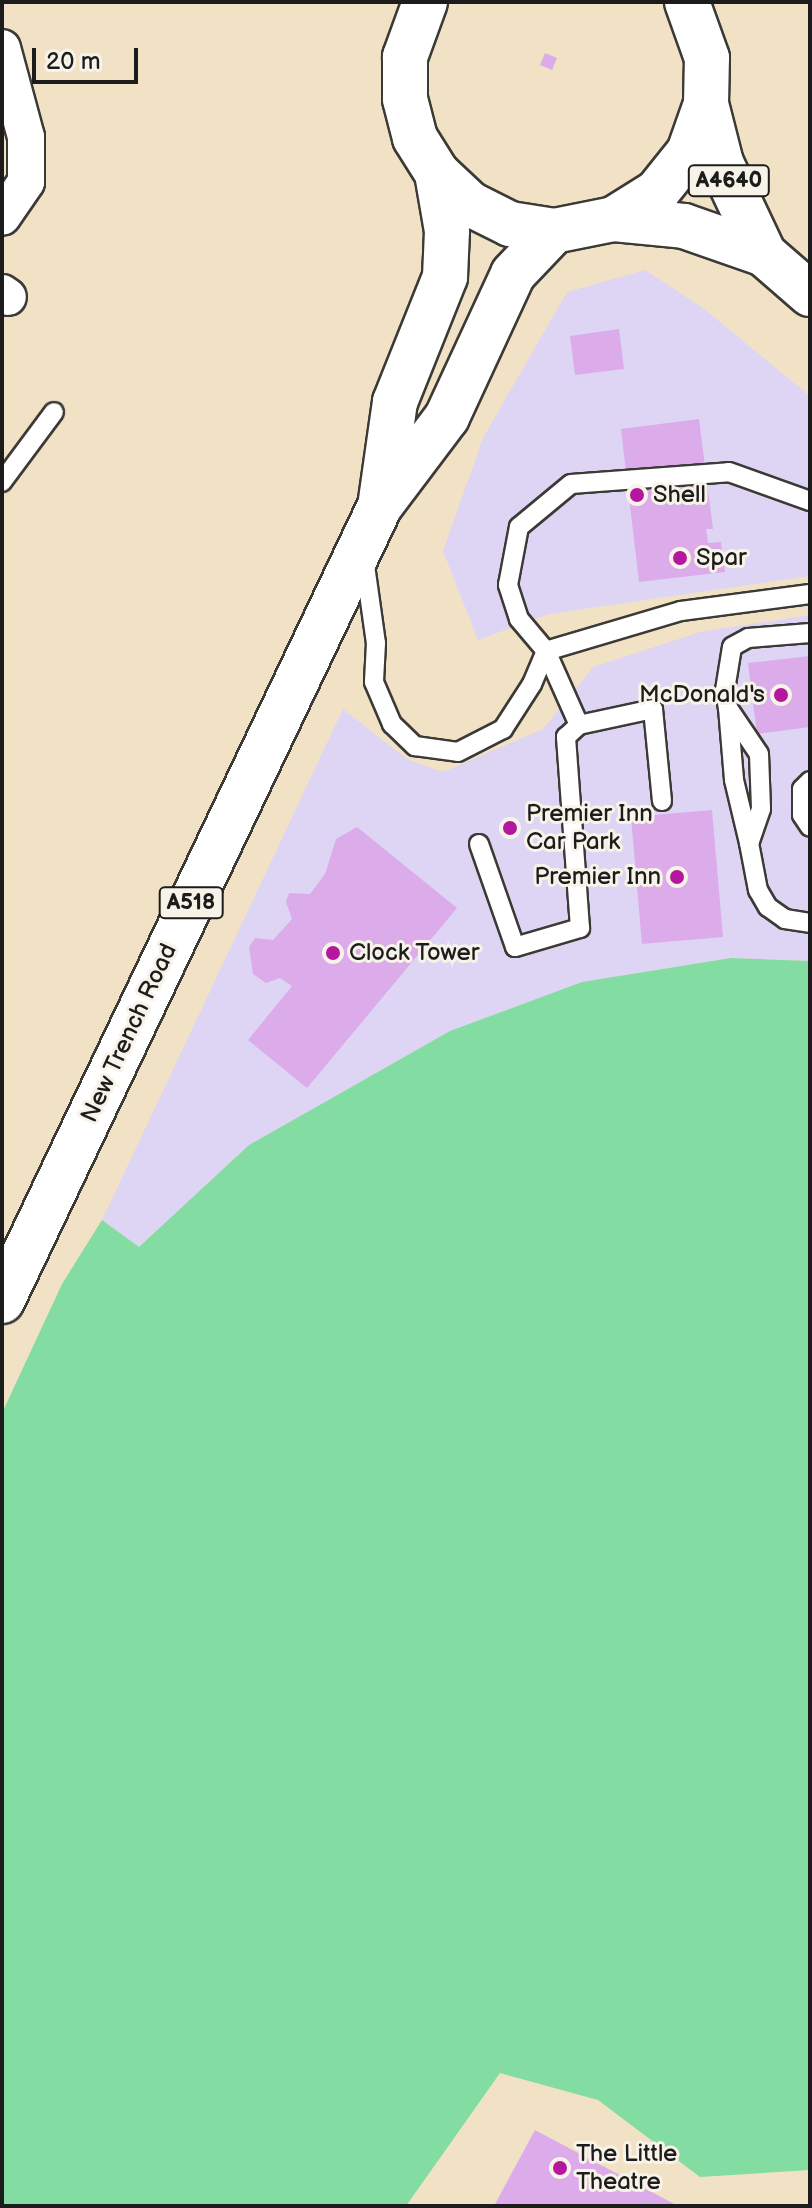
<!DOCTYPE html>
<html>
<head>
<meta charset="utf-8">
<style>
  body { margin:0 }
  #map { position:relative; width:812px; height:2208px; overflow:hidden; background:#f1e2c6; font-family:"Balsamiq Sans",sans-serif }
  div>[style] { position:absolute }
  .built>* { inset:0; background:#ded5f5 }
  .green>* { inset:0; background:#83dca2 }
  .building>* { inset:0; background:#dcabea }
  .roads { filter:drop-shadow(2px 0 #3c3a36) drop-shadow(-2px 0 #3c3a36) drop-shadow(0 2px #3c3a36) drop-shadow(0 -2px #3c3a36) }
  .service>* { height:18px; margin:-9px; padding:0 9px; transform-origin:9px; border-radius:9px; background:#fff }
  .minor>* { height:36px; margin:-18px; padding:0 18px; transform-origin:18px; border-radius:18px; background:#fff }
  .primary>* { height:44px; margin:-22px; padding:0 22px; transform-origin:22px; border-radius:22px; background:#fff }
  .trunk>* { height:44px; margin:-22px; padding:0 22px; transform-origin:22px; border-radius:22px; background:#fff }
  .dots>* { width:22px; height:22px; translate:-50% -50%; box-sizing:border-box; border:4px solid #f7f3e8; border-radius:50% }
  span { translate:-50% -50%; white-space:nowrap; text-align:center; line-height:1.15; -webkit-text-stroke:6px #f7f3e8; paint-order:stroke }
  .shield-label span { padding:2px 6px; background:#f7f3e8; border:2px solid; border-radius:6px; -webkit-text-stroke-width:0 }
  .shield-label { font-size:22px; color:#1c1c1c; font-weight:700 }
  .poi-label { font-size:24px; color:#1c1c1c }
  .left { translate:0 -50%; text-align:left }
  .right { translate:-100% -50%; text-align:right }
  .street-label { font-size:24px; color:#1c1c1c }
  .frame { position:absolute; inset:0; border:4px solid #1c1c1c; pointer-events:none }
  .scale { position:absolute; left:32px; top:48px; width:106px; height:36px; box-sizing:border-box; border:4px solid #1c1c1c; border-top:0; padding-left:10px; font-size:24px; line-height:28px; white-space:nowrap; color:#1c1c1c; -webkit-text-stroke:6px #f7f3e8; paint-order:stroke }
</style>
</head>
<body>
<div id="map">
  <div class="built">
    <div style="clip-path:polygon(645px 270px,703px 308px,810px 396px,810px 576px,549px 614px,478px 640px,443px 551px,483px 438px,567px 292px)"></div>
    <div style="clip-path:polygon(810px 615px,810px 961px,731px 958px,582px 982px,450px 1031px,249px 1145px,139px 1247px,102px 1220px,343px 709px,407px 759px,443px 772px,543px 729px,593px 667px,700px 632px)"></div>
  </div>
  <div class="green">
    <div style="clip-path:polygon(731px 958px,810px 961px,810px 2170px,700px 2177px,598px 2100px,500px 2073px,406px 2206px,2px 2206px,2px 1413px,62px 1284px,102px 1220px,139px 1247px,249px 1145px,450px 1031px,582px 982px)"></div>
  </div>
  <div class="building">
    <div style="clip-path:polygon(545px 53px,557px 58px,552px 70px,540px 65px)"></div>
    <div style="clip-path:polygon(619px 329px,624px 369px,575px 375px,570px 336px)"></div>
    <div style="clip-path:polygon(699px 419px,713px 529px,706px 529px,708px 543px,721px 542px,725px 572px,639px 582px,621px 429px)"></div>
    <div style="clip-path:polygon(810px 656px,810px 727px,757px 734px,748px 663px)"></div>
    <div style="clip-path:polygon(712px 810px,723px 937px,642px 944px,631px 817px)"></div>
    <div style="clip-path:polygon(357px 827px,457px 908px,307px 1088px,248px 1040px,292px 986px,280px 978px,266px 983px,253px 974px,249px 947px,255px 938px,273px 940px,292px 919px,286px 902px,289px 893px,310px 894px,325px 874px,336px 839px)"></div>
    <div style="clip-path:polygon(535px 2130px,678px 2206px,494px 2206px)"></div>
  </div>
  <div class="roads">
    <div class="service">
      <div style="left:2px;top:482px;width:87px;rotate:-53.4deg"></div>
      <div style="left:364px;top:558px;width:86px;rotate:82deg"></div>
      <div style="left:376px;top:643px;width:39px;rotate:93deg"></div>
      <div style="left:374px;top:682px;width:46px;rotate:66.8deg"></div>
      <div style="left:392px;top:724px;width:32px;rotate:44deg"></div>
      <div style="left:415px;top:746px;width:43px;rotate:7.9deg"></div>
      <div style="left:458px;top:752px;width:51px;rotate:-27.1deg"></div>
      <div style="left:503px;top:729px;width:54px;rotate:-57.2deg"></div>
      <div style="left:532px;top:684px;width:36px;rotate:-67deg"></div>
      <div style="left:810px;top:633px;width:62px;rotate:175.4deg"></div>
      <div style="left:748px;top:638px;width:18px;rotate:151deg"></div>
      <div style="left:732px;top:647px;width:44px;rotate:99.2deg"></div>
      <div style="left:725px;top:690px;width:18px;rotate:81deg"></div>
      <div style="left:728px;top:708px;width:55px;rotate:56deg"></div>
      <div style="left:759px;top:754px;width:55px;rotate:87.9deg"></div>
      <div style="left:761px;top:809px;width:36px;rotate:109deg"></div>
      <div style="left:749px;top:843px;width:48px;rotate:79.2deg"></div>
      <div style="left:758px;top:890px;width:20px;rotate:60deg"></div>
      <div style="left:768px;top:907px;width:21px;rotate:35deg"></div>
      <div style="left:785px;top:919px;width:25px;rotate:9deg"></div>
      <div style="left:546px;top:651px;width:141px;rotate:-16.5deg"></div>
      <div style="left:681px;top:611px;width:130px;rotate:-7.5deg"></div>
      <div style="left:728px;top:708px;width:72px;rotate:85.2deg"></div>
      <div style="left:734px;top:780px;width:65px;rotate:76.6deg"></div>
      <div style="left:810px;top:781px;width:11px;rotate:135deg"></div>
      <div style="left:802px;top:789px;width:26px;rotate:90deg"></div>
      <div style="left:802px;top:815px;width:14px;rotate:56deg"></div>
      <div style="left:662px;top:801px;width:92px;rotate:-95.6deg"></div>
      <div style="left:653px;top:709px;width:76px;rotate:167.8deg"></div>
      <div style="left:579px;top:725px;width:81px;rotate:-114deg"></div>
      <div style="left:546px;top:651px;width:42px;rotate:-130.2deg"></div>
      <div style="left:519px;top:619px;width:36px;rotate:-108deg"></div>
      <div style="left:508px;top:585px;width:59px;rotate:-79.3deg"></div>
      <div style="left:519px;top:527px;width:67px;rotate:-39.6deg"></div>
      <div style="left:571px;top:484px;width:158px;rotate:-4.3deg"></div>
      <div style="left:729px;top:472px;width:86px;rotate:19.7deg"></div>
      <div style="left:479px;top:844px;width:109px;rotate:70.7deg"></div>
      <div style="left:515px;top:947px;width:68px;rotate:-16.3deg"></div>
      <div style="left:580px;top:928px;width:192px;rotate:-94.2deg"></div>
      <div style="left:566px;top:737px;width:18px;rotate:-43deg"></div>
    </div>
    <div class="minor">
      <div style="left:2px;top:48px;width:92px;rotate:74.9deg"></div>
      <div style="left:26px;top:137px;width:45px;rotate:90deg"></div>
      <div style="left:26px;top:182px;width:42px;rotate:124.4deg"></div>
      <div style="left:2px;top:293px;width:7px;rotate:34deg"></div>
    </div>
    <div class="primary">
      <div style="left:706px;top:104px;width:61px;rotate:75.7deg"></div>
      <div style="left:721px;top:163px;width:101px;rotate:64.7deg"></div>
      <div style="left:614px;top:219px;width:70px;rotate:5.7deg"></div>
      <div style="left:684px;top:226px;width:85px;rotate:19.3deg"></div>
      <div style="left:764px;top:254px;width:61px;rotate:41deg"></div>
    </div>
    <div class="trunk">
      <div style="left:425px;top:2px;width:59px;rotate:110deg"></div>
      <div style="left:405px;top:57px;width:42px;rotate:90deg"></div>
      <div style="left:405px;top:99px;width:40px;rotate:75.6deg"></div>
      <div style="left:415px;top:138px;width:41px;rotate:57.8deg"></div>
      <div style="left:437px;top:173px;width:45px;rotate:43.2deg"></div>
      <div style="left:470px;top:204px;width:45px;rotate:26.6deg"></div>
      <div style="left:510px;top:224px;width:45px;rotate:9deg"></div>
      <div style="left:554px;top:231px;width:61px;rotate:-11.3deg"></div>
      <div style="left:614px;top:219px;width:51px;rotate:-32.1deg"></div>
      <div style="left:657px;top:192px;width:51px;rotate:-51.3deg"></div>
      <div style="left:689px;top:152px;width:51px;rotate:-70.5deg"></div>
      <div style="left:706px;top:104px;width:46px;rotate:-88.8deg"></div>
      <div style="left:707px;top:58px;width:59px;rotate:-109.7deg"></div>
      <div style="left:381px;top:500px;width:99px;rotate:-81.9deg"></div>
      <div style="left:395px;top:402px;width:135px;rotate:-68.2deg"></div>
      <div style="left:445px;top:277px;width:46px;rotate:-87.5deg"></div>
      <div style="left:447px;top:231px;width:59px;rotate:-99.8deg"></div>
      <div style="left:2px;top:1301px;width:880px;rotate:-64.57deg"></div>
      <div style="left:380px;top:506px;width:111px;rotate:-53deg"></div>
      <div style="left:447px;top:417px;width:157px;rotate:-65.2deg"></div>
      <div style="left:513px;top:274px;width:59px;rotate:-46.4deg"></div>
    </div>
  </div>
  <div class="dots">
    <div style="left:637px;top:495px;background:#b5179e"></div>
    <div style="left:680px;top:558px;background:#b5179e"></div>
    <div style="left:781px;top:695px;background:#b5179e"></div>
    <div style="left:510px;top:828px;background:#b5179e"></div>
    <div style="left:677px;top:877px;background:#b5179e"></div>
    <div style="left:333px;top:953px;background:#b5179e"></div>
    <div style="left:560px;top:2168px;background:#b5179e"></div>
  </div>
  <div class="shield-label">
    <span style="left:729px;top:181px">A4640</span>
    <span style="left:191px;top:903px">A518</span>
  </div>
  <div class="poi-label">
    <span class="left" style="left:653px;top:495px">Shell</span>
    <span class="left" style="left:696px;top:558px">Spar</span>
    <span class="right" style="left:765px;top:695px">McDonald's</span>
    <span class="left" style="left:526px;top:828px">Premier Inn<br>Car Park</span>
    <span class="right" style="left:661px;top:877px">Premier Inn</span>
    <span class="left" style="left:349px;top:953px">Clock Tower</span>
    <span class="left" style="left:576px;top:2168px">The Little<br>Theatre</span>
  </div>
  <div class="street-label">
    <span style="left:129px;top:1033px;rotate:-65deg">New Trench Road</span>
  </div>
  <div class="frame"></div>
  <div class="scale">20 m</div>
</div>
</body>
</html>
